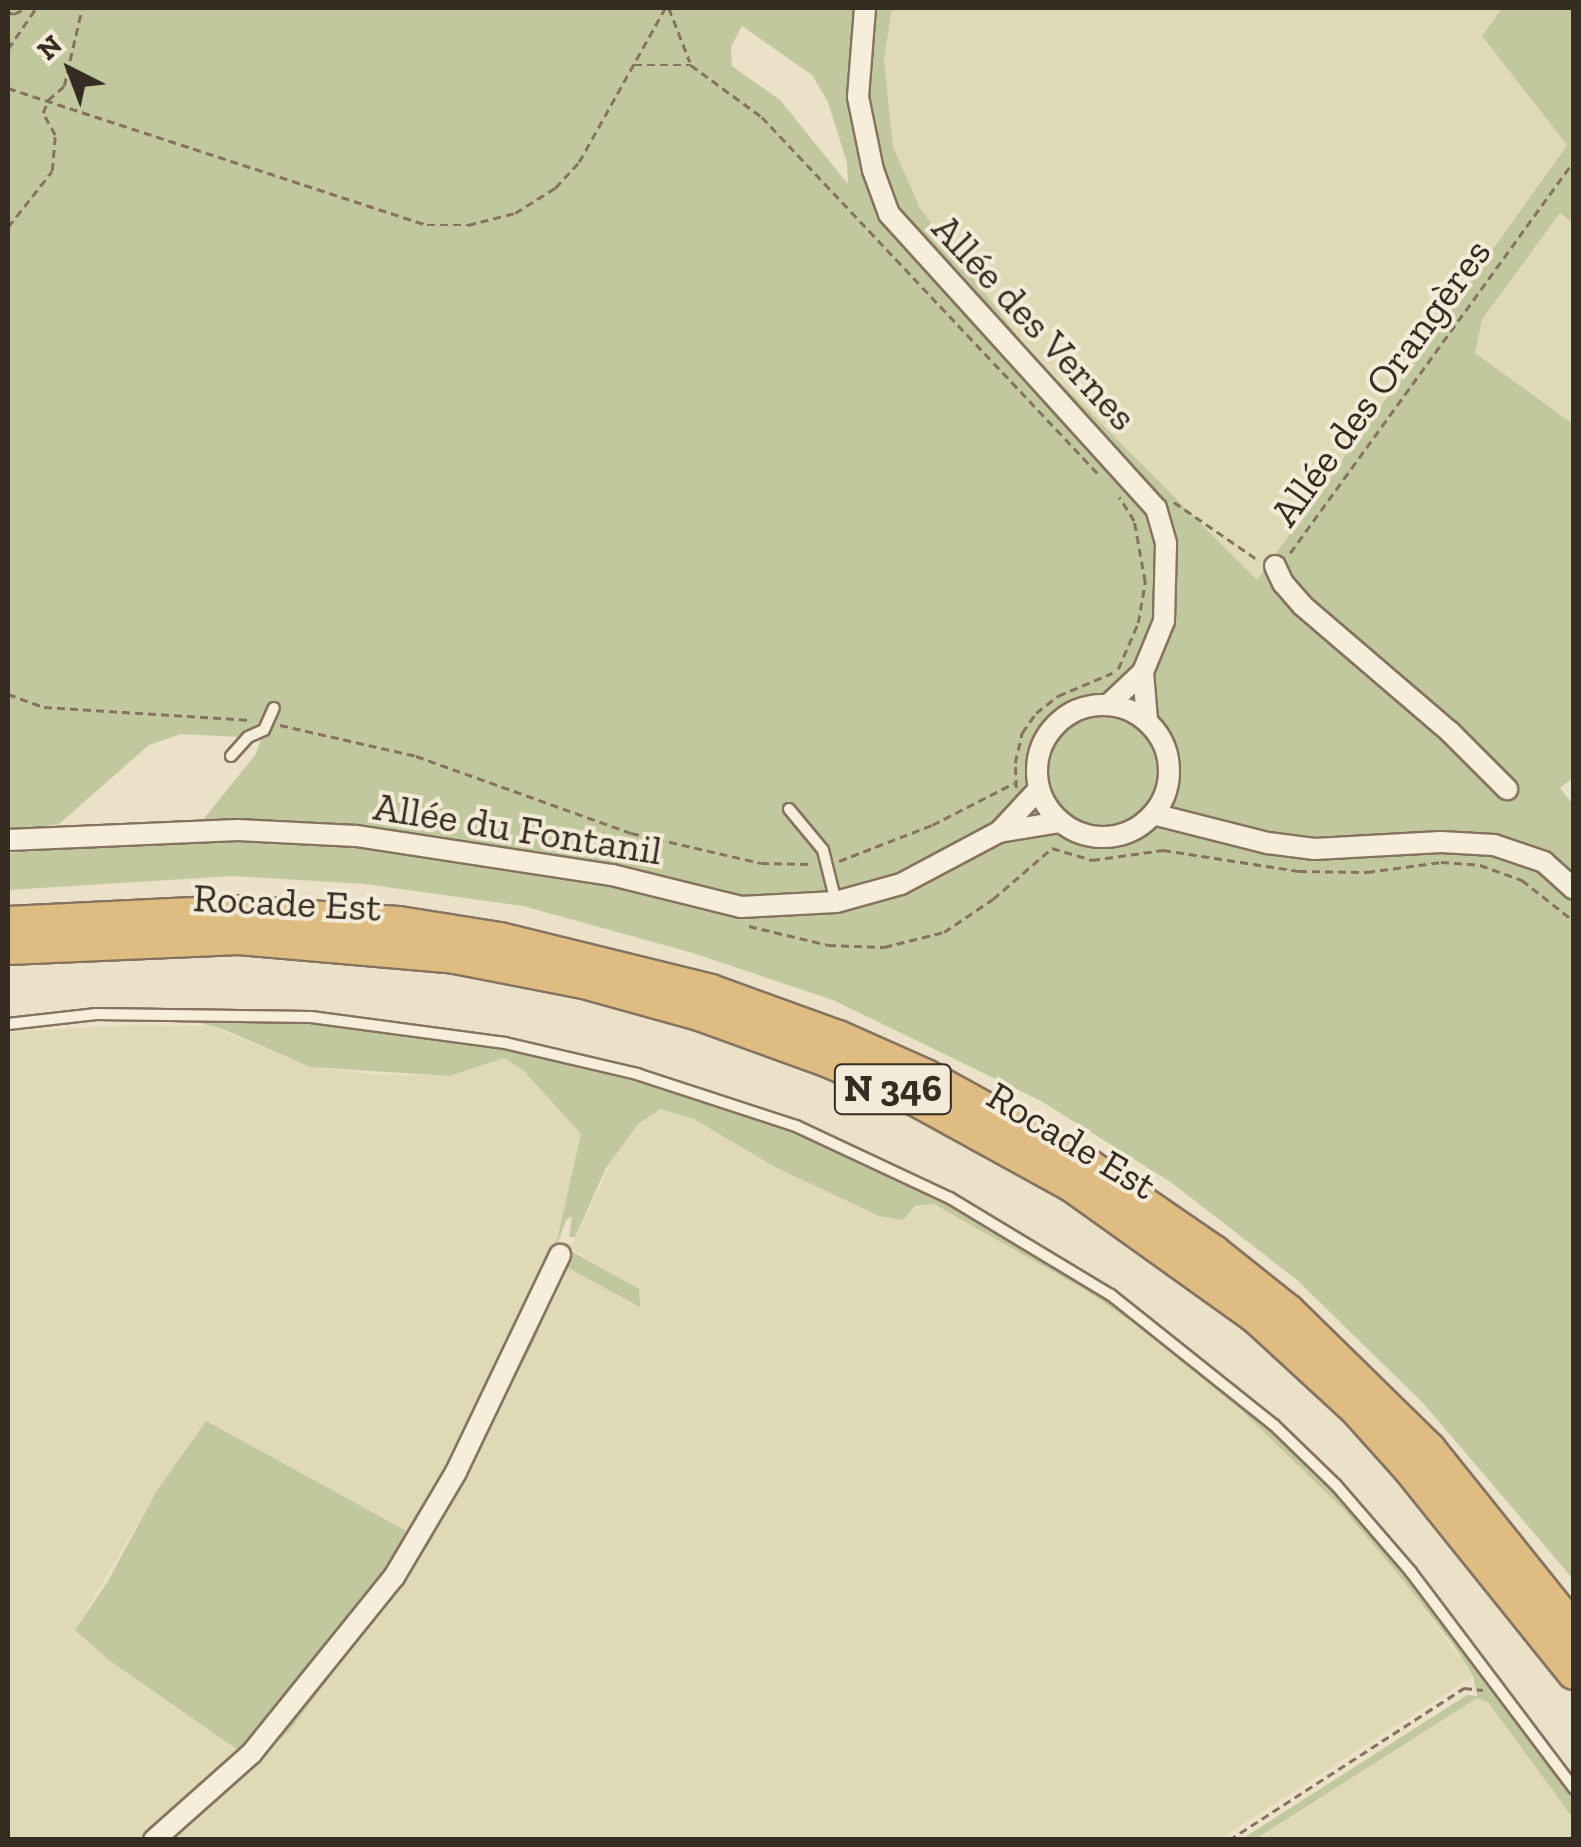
<!DOCTYPE html>
<html>
<head>
<meta charset="utf-8">
<style>
  body { margin:0 }
  #map { position:relative; width:1581px; height:1847px; overflow:hidden; background:#eae1c8; font-family:"Zilla Slab",serif }
  div>[style] { position:absolute }
  .farmland>* { inset:0; background:#dfd9b6 }
  .green>* { inset:0; background:#c2c89d }
  .path>* { height:2.5px; margin-top:-1.25px; transform-origin:0; background:repeating-linear-gradient(90deg,#85735f 0 8px,transparent 0 13px) }
  .roads { filter:drop-shadow(2px 0 #85735f) drop-shadow(-2px 0 #85735f) drop-shadow(0 2px #85735f) drop-shadow(0 -2px #85735f) }
  .service>* { height:10px; margin:-5px; padding:0 5px; transform-origin:5px; border-radius:5px; background:#f6eedb }
  .minor>* { height:20px; margin:-10px; padding:0 10px; transform-origin:10px; border-radius:10px; background:#f6eedb }
  .minor>.ring { margin:-10px; padding:0; box-sizing:content-box; background:none; border:20px solid #f6eedb; border-radius:50% }
  .trunk>* { height:32px; margin:-16px; padding:0 16px; transform-origin:16px; border-radius:16px; background:#debc82 }
  span { translate:-50% -50%; white-space:nowrap; text-align:center; line-height:1.15; -webkit-text-stroke:8px #f3ebd7; paint-order:stroke }
  .shield-label span { padding:2px 8px; background:#f3ebd7; border:2px solid; border-radius:8px; -webkit-text-stroke-width:0 }
  .shield-label { font-size:38px; color:#372c21; font-weight:700 }
  .street-label { font-size:40px; color:#372c21 }
  .frame { position:absolute; inset:0; border:10px solid #372c21; pointer-events:none }
  .north { position:absolute; left:20px; top:20px; width:100px; height:100px; -webkit-text-stroke:8px #f3ebd7; paint-order:stroke; rotate:318deg; font-size:28px; font-weight:700; line-height:40px; text-align:center; color:#372c21 }
  .north::after { content:''; display:block; margin:auto; width:35px; height:45px; background:#372c21; clip-path:polygon(50% 0,100% 100%,50% 72%,0 100%) }
</style>
</head>
<body>
<div id="map">
  <div class="farmland">
    <div style="clip-path:polygon(892px 8px,1502px 8px,1482px 36px,1567px 144px,1257px 581px,1028px 350px,920px 208px,893px 147px,884px 60px)"></div>
    <div style="clip-path:polygon(1560px 213px,1573px 223px,1573px 424px,1475px 353px,1482px 321px)"></div>
    <div style="clip-path:polygon(136px 1025px,210px 1026px,310px 1067px,372px 1074px,449px 1076px,504px 1058px,524px 1071px,569px 1116px,581px 1134px,581px 1143px,557px 1240px,414px 1535px,206px 1421px,156px 1492px,75px 1630px,110px 1661px,241px 1752px,147px 1839px,8px 1839px,8px 1032px)"></div>
    <div style="clip-path:polygon(661px 1109px,694px 1119px,775px 1167px,879px 1216px,934px 1204px,1048px 1266px,1138px 1326px,1241px 1410px,1343px 1509px,1398px 1574px,1473px 1676px,1220px 1839px,166px 1840px,254px 1766px,288px 1731px,429px 1545px,534px 1341px,560px 1283px,553px 1278px,561px 1264px,639px 1306px,638px 1289px,570px 1248px,616px 1153px,638px 1124px)"></div>
    <div style="clip-path:polygon(1477px 1698px,1488px 1701px,1566px 1806px,1573px 1818px,1573px 1839px,1256px 1840px)"></div>
  </div>
  <div class="green">
    <div style="clip-path:polygon(evenodd,8px 8px,892px 8px,884px 60px,893px 147px,920px 208px,1028px 350px,1257px 580px,1567px 145px,1482px 36px,1502px 8px,1573px 8px,1573px 223px,1560px 213px,1482px 320px,1475px 353px,1573px 424px,1574px 777px,1560px 788px,1574px 806px,1573px 1579px,1423px 1403px,1297px 1280px,1172px 1183px,1041px 1101px,833px 1000px,693px 953px,523px 906px,365px 884px,233px 876px,8px 890px,8px 853px,185px 842px,256px 754px,261px 738px,181px 734px,149px 745px,59px 824px,8px 832px,8px 8px,742px 26px,812px 75px,828px 102px,847px 163px,848px 184px,780px 100px,732px 66px,731px 47px,742px 26px)"></div>
    <div style="clip-path:polygon(191px 1020px,309px 1021px,490px 1045px,637px 1078px,811px 1138px,972px 1212px,1131px 1314px,1207px 1375px,1314px 1471px,1417px 1586px,1504px 1700px,1573px 1794px,1573px 1818px,1488px 1702px,1477px 1698px,1256px 1839px,1242px 1839px,1467px 1695px,1477px 1696px,1473px 1676px,1454px 1646px,1398px 1574px,1343px 1509px,1241px 1410px,1138px 1326px,1082px 1288px,934px 1204px,915px 1206px,903px 1220px,879px 1216px,775px 1167px,694px 1119px,661px 1109px,638px 1124px,606px 1168px,575px 1237px,569px 1237px,572px 1216px,566px 1220px,552px 1259px,417px 1534px,241px 1752px,110px 1661px,75px 1630px,108px 1581px,156px 1492px,206px 1421px,414px 1535px,557px 1240px,581px 1134px,524px 1071px,504px 1058px,449px 1076px,310px 1067px,225px 1030px)"></div>
    <div style="clip-path:polygon(566px 1248px,639px 1289px,640px 1307px,561px 1264px)"></div>
    <div style="clip-path:polygon(553px 1278px,560px 1282px,534px 1341px,429px 1545px,289px 1731px,235px 1780px,383px 1598px)"></div>
  </div>
  <div class="path">
    <div style="left:669px;top:8px;width:58px;rotate:68.7deg"></div>
    <div style="left:8px;top:12px;width:6px;rotate:18deg"></div>
    <div style="left:14px;top:14px;width:13px;rotate:-27deg"></div>
    <div style="left:8px;top:49px;width:50px;rotate:-55.7deg"></div>
    <div style="left:634px;top:65px;width:57px"></div>
    <div style="left:691px;top:65px;width:88px;rotate:36.2deg"></div>
    <div style="left:762px;top:117px;width:493px;rotate:46.7deg"></div>
    <div style="left:8px;top:88px;width:441px;rotate:18.1deg"></div>
    <div style="left:427px;top:225px;width:41px"></div>
    <div style="left:468px;top:225px;width:49px;rotate:-14.3deg"></div>
    <div style="left:515px;top:213px;width:47px;rotate:-32deg"></div>
    <div style="left:555px;top:188px;width:35px;rotate:-47deg"></div>
    <div style="left:579px;top:162px;width:176px;rotate:-60.8deg"></div>
    <div style="left:8px;top:227px;width:71px;rotate:-51.8deg"></div>
    <div style="left:52px;top:171px;width:36px;rotate:-85deg"></div>
    <div style="left:55px;top:135px;width:25px;rotate:-119deg"></div>
    <div style="left:43px;top:113px;width:14px;rotate:-69deg"></div>
    <div style="left:48px;top:100px;width:21px;rotate:-41deg"></div>
    <div style="left:64px;top:86px;width:80px;rotate:-77deg"></div>
    <div style="left:1174px;top:502px;width:102px;rotate:34.6deg"></div>
    <div style="left:1290px;top:553px;width:484px;rotate:-54.1deg"></div>
    <div style="left:1118px;top:669px;width:50px;rotate:-66.5deg"></div>
    <div style="left:1138px;top:623px;width:42px;rotate:-80.3deg"></div>
    <div style="left:1145px;top:582px;width:62px;rotate:-100.2deg"></div>
    <div style="left:1134px;top:521px;width:28px;rotate:-122deg"></div>
    <div style="left:8px;top:694px;width:38px;rotate:20deg"></div>
    <div style="left:44px;top:707px;width:208px;rotate:3.6deg"></div>
    <div style="left:280px;top:725px;width:139px;rotate:12.8deg"></div>
    <div style="left:416px;top:756px;width:228px;rotate:19.7deg"></div>
    <div style="left:631px;top:833px;width:133px;rotate:13deg"></div>
    <div style="left:761px;top:863px;width:50px;rotate:1.1deg"></div>
    <div style="left:1016px;top:788px;width:25px;rotate:-92deg"></div>
    <div style="left:1015px;top:763px;width:31px;rotate:-77deg"></div>
    <div style="left:1022px;top:733px;width:24px;rotate:-55deg"></div>
    <div style="left:1036px;top:713px;width:28px;rotate:-38deg"></div>
    <div style="left:1058px;top:696px;width:59px;rotate:-23.1deg"></div>
    <div style="left:839px;top:861px;width:100px;rotate:-21.2deg"></div>
    <div style="left:932px;top:825px;width:92px;rotate:-27.1deg"></div>
    <div style="left:749px;top:926px;width:81px;rotate:13.5deg"></div>
    <div style="left:828px;top:945px;width:56px;rotate:2deg"></div>
    <div style="left:884px;top:947px;width:62px;rotate:-14deg"></div>
    <div style="left:944px;top:932px;width:59px;rotate:-34deg"></div>
    <div style="left:993px;top:899px;width:78px;rotate:-40.8deg"></div>
    <div style="left:1052px;top:848px;width:42px;rotate:16.7deg"></div>
    <div style="left:1092px;top:860px;width:72px;rotate:-8deg"></div>
    <div style="left:1163px;top:850px;width:138px;rotate:8.8deg"></div>
    <div style="left:1299px;top:871px;width:68px;rotate:0.8deg"></div>
    <div style="left:1367px;top:872px;width:75px;rotate:-7.7deg"></div>
    <div style="left:1441px;top:862px;width:39px;rotate:4deg"></div>
    <div style="left:1480px;top:865px;width:45px;rotate:19.7deg"></div>
    <div style="left:1522px;top:880px;width:66px;rotate:38.3deg"></div>
    <div style="left:1229px;top:1840px;width:280px;rotate:-32.9deg"></div>
    <div style="left:1464px;top:1688px;width:19px;rotate:6deg"></div>
  </div>
  <div class="roads">
    <div class="service">
      <div style="left:231px;top:756px;width:25px;rotate:-48deg"></div>
      <div style="left:248px;top:737px;width:17px;rotate:-24deg"></div>
      <div style="left:264px;top:730px;width:24px;rotate:-66deg"></div>
      <div style="left:789px;top:809px;width:53px;rotate:50.3deg"></div>
      <div style="left:823px;top:850px;width:54px;rotate:76deg"></div>
      <div style="left:8px;top:1024px;width:89px;rotate:-6.5deg"></div>
      <div style="left:96px;top:1014px;width:215px;rotate:0.8deg"></div>
      <div style="left:311px;top:1017px;width:196px;rotate:7.6deg"></div>
      <div style="left:505px;top:1043px;width:136px;rotate:13.2deg"></div>
      <div style="left:637px;top:1074px;width:167px;rotate:18.1deg"></div>
      <div style="left:796px;top:1126px;width:170px;rotate:25.1deg"></div>
      <div style="left:950px;top:1198px;width:188px;rotate:31.1deg"></div>
      <div style="left:1111px;top:1295px;width:208px;rotate:38.6deg"></div>
      <div style="left:1274px;top:1425px;width:86px;rotate:44.1deg"></div>
      <div style="left:1336px;top:1485px;width:115px;rotate:49.2deg"></div>
      <div style="left:1411px;top:1572px;width:271px;rotate:53deg"></div>
    </div>
    <div class="minor">
      <div style="left:865px;top:8px;width:89px;rotate:94.5deg"></div>
      <div style="left:858px;top:97px;width:75px;rotate:78.4deg"></div>
      <div style="left:873px;top:170px;width:47px;rotate:70deg"></div>
      <div style="left:889px;top:214px;width:397px;rotate:47.8deg"></div>
      <div style="left:1156px;top:508px;width:37px;rotate:74deg"></div>
      <div style="left:1166px;top:544px;width:77px;rotate:91.5deg"></div>
      <div style="left:1164px;top:621px;width:55px;rotate:112.4deg"></div>
      <div style="left:1143px;top:672px;width:47px;rotate:136.7deg"></div>
      <div style="left:1275px;top:566px;width:19px;rotate:65deg"></div>
      <div style="left:1283px;top:583px;width:30px;rotate:49deg"></div>
      <div style="left:1303px;top:606px;width:194px;rotate:40.6deg"></div>
      <div style="left:1450px;top:732px;width:81px;rotate:45deg"></div>
      <div style="left:1143px;top:672px;width:48px;rotate:85.2deg"></div>
      <div class="ring" style="left:1037px;top:705px;width:112px;height:112px"></div>
      <div style="left:1153px;top:814px;width:119px;rotate:14.2deg"></div>
      <div style="left:1268px;top:843px;width:47px;rotate:7.3deg"></div>
      <div style="left:1315px;top:849px;width:126px;rotate:-3.2deg"></div>
      <div style="left:1441px;top:842px;width:53px;rotate:3.2deg"></div>
      <div style="left:1494px;top:845px;width:53px;rotate:18.8deg"></div>
      <div style="left:1544px;top:862px;width:40px;rotate:42deg"></div>
      <div style="left:999px;top:832px;width:62px;rotate:-9.3deg"></div>
      <div style="left:8px;top:840px;width:230px;rotate:-2.5deg"></div>
      <div style="left:238px;top:830px;width:118px;rotate:2.9deg"></div>
      <div style="left:356px;top:836px;width:259px;rotate:8.7deg"></div>
      <div style="left:612px;top:875px;width:133px;rotate:13.9deg"></div>
      <div style="left:741px;top:907px;width:95px;rotate:-3deg"></div>
      <div style="left:836px;top:902px;width:67px;rotate:-15.5deg"></div>
      <div style="left:901px;top:884px;width:111px;rotate:-28deg"></div>
      <div style="left:999px;top:832px;width:59px;rotate:-47.1deg"></div>
      <div style="left:154px;top:1840px;width:130px;rotate:-41.6deg"></div>
      <div style="left:251px;top:1754px;width:228px;rotate:-51.1deg"></div>
      <div style="left:394px;top:1577px;width:122px;rotate:-59.4deg"></div>
      <div style="left:456px;top:1472px;width:241px;rotate:-64.4deg"></div>
    </div>
    <div class="trunk">
      <div style="left:8px;top:923px;width:226px;rotate:-2.8deg"></div>
      <div style="left:234px;top:912px;width:165px;rotate:3.8deg"></div>
      <div style="left:399px;top:923px;width:102px;rotate:9deg"></div>
      <div style="left:500px;top:939px;width:217px;rotate:13.8deg"></div>
      <div style="left:711px;top:991px;width:135px;rotate:19.9deg"></div>
      <div style="left:838px;top:1037px;width:96px;rotate:23.9deg"></div>
      <div style="left:926px;top:1076px;width:186px;rotate:28.9deg"></div>
      <div style="left:1089px;top:1166px;width:152px;rotate:34.5deg"></div>
      <div style="left:1214px;top:1252px;width:95px;rotate:38.6deg"></div>
      <div style="left:1288px;top:1311px;width:197px;rotate:44.4deg"></div>
      <div style="left:1429px;top:1449px;width:232px;rotate:51.3deg"></div>
      <div style="left:8px;top:948px;width:231px;rotate:-2.5deg"></div>
      <div style="left:239px;top:938px;width:217px;rotate:5deg"></div>
      <div style="left:455px;top:957px;width:131px;rotate:11deg"></div>
      <div style="left:584px;top:982px;width:119px;rotate:15.5deg"></div>
      <div style="left:699px;top:1014px;width:138px;rotate:19.9deg"></div>
      <div style="left:829px;top:1061px;width:94px;rotate:23.8deg"></div>
      <div style="left:915px;top:1099px;width:180px;rotate:28.8deg"></div>
      <div style="left:1073px;top:1186px;width:225px;rotate:35.6deg"></div>
      <div style="left:1256px;top:1317px;width:137px;rotate:42.6deg"></div>
      <div style="left:1357px;top:1410px;width:78px;rotate:48.1deg"></div>
      <div style="left:1409px;top:1468px;width:263px;rotate:51.2deg"></div>
    </div>
  </div>
  <div class="shield-label">
    <span style="left:893px;top:1089px">N 346</span>
  </div>
  <div class="street-label">
    <span style="left:1035px;top:322px;rotate:47deg">Allée des Vernes</span>
    <span style="left:1380px;top:382px;rotate:-54deg">Allée des Orangères</span>
    <span style="left:518px;top:828px;rotate:9deg">Allée du Fontanil</span>
    <span style="left:287px;top:902px;rotate:3deg">Rocade Est</span>
    <span style="left:1072px;top:1140px;rotate:31deg">Rocade Est</span>
  </div>
  <div class="frame"></div>
  <div class="north">N</div>
</div>
</body>
</html>
